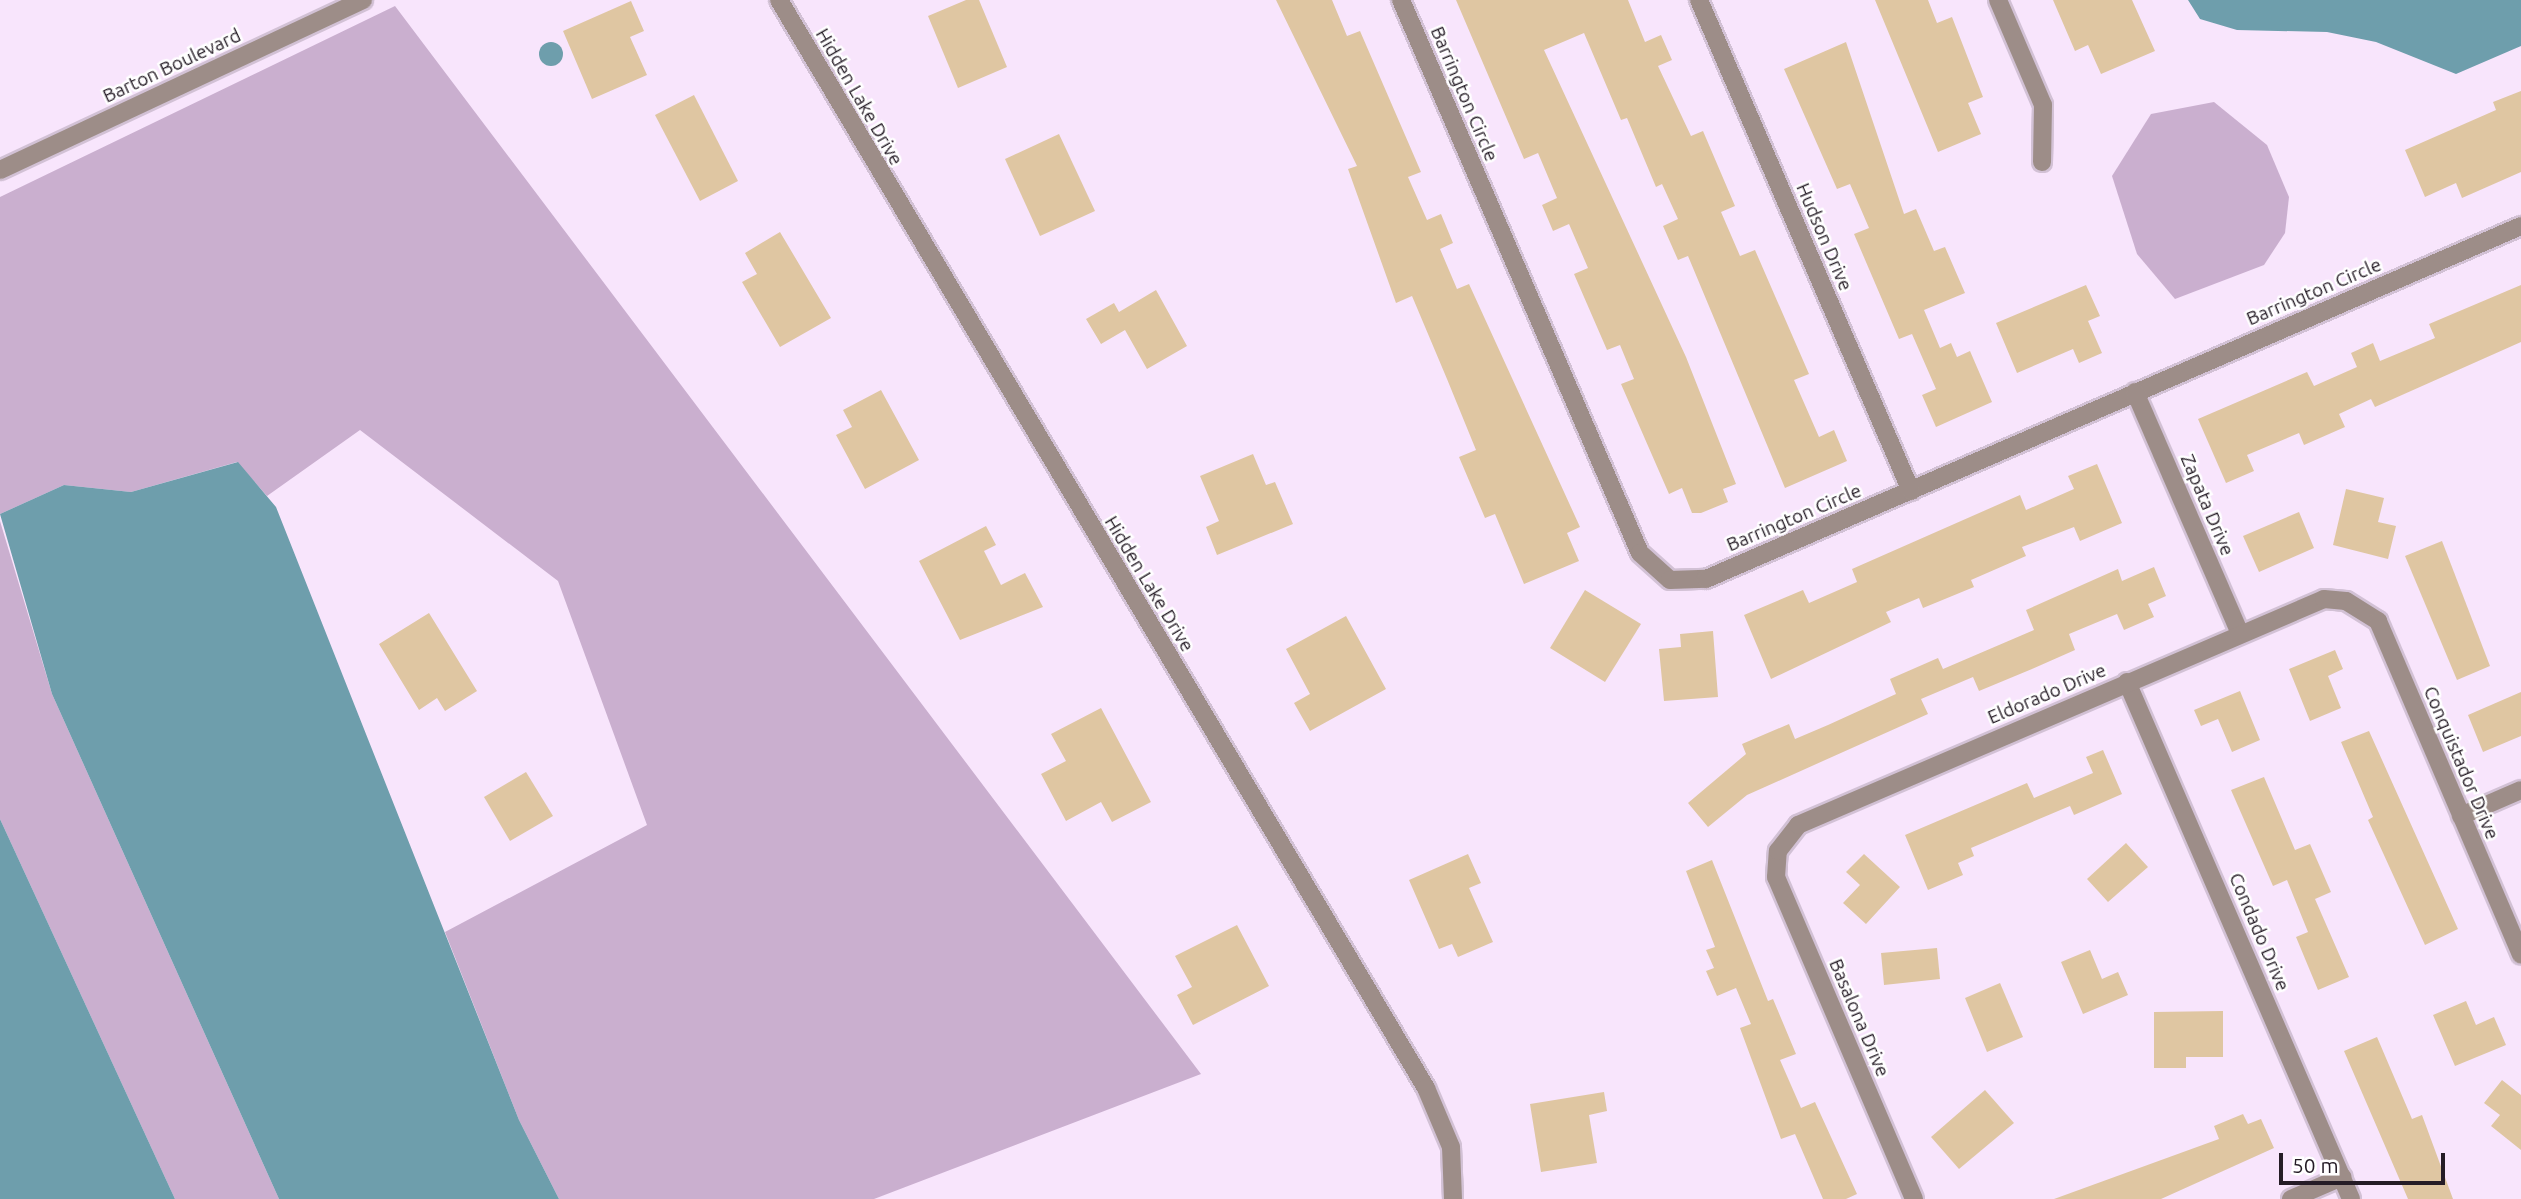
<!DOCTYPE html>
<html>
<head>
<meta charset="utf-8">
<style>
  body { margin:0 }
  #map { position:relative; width:2521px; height:1199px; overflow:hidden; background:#f8e5fc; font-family:Ubuntu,sans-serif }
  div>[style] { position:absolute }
  .green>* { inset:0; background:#caafcf }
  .water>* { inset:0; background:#6e9eac }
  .round { border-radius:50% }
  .building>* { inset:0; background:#dfc6a2 }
  .roads { filter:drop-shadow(2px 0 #d2c1d5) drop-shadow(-2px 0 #d2c1d5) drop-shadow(0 2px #d2c1d5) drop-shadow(0 -2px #d2c1d5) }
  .minor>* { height:18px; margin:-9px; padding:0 9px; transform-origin:9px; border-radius:9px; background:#9d8d88 }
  span { translate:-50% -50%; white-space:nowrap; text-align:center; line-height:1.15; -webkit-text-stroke:5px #fff; paint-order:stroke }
  .street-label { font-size:19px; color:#251c26 }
  .scale { position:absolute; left:2279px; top:1153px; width:166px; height:32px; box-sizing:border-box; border:4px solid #251c26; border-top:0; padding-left:9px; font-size:21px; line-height:24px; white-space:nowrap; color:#251c26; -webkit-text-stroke:5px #fff; paint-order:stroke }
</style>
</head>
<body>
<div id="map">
  <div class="green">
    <div style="clip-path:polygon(395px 6px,1201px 1074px,874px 1199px,559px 1199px,519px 1120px,445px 932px,647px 825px,558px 581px,360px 430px,267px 496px,237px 462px,131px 492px,64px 485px,0 514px,0 197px)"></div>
    <div style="clip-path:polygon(2214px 102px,2267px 145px,2289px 197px,2285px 233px,2264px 265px,2175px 299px,2137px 254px,2112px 176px,2151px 114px)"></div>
    <div style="clip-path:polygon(0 521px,52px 694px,279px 1199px,175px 1199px,0 819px)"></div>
  </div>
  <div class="water">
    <div style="clip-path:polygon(2188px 0,2521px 0,2521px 46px,2456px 74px,2376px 42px,2327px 32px,2237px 30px,2200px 19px)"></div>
    <div class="round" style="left:539px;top:42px;width:24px;height:24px"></div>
    <div style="clip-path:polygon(238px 462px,276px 507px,519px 1120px,559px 1199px,279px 1199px,52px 694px,0 514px,64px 485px,131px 492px)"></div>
    <div style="clip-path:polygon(0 819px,175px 1199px,0 1199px)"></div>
  </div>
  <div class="building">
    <div style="clip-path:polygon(966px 0,979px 0,1007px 67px,958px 88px,928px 16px)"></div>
    <div style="clip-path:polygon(1276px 0,1332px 0,1347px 36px,1360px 31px,1421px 172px,1408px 177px,1427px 220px,1441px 214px,1453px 243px,1440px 249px,1457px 289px,1469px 284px,1580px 527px,1567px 533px,1579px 561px,1524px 584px,1495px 514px,1485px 518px,1459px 457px,1476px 450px,1447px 379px,1412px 296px,1396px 303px,1348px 169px,1357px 166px)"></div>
    <div style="clip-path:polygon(1456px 0,1628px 0,1645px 42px,1661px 35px,1672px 60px,1658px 66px,1691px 136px,1703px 131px,1735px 206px,1721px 212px,1740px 256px,1755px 250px,1809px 374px,1794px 380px,1819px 437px,1834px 430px,1847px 461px,1785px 488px,1688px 256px,1678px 260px,1663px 226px,1678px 219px,1662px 184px,1656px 187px,1627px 118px,1621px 120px,1584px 33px,1544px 50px,1686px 357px,1736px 484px,1723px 489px,1728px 502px,1701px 513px,1692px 513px,1682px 488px,1669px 494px,1621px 384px,1634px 379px,1620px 345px,1607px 350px,1574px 274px,1588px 268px,1569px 224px,1553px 231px,1542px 205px,1557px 198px,1538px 153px,1524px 159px)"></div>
    <div style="clip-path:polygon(1875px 0,1928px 0,1937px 23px,1952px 17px,1983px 97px,1968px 103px,1981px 134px,1938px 152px)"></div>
    <div style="clip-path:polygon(2053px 0,2132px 0,2155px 51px,2101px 74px,2088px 45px,2075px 51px)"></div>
    <div style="clip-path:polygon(631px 1px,644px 31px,630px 37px,647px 75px,592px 99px,563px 31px)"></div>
    <div style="clip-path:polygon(1846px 42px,1904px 214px,1916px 209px,1934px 251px,1945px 247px,1965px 293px,1924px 310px,1940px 348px,1951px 343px,1957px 357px,1970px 351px,1992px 402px,1936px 427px,1922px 395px,1936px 389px,1912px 334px,1899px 339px,1854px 234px,1869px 228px,1850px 184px,1837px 189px,1784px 69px)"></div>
    <div style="clip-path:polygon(2521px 91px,2521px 172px,2462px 198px,2456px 183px,2425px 197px,2405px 150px,2496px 110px,2493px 102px)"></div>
    <div style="clip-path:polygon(694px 95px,738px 181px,700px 201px,655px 115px)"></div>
    <div style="clip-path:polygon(1059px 134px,1095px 211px,1040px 236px,1005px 159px)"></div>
    <div style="clip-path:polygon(780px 232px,831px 318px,780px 347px,742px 282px,757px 274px,745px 253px)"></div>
    <div style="clip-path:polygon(2086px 285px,2100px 316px,2088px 321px,2102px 353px,2079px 363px,2073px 349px,2017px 373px,1996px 323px)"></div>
    <div style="clip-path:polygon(2521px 285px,2521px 342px,2375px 407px,2371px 399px,2339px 414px,2345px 427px,2304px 445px,2299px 433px,2247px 455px,2254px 471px,2226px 483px,2198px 419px,2307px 372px,2314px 386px,2357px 367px,2351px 353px,2373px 343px,2380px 361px,2435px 338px,2429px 324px)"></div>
    <div style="clip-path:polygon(1156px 290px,1187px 346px,1147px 369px,1125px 330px,1101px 344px,1086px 319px,1114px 303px,1119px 312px)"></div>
    <div style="clip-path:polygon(881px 390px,919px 460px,865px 489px,836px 435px,852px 427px,843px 410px)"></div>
    <div style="clip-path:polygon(1253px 454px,1266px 485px,1275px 482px,1293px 524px,1217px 555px,1206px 527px,1219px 521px,1200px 476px)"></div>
    <div style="clip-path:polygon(2097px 464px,2122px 523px,2080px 541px,2074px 527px,2022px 547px,2026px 556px,1971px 580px,1974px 587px,1923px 608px,1919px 598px,1886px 612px,1891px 622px,1771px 679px,1744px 615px,1803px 590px,1809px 603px,1857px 582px,1852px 569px,2020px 495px,2026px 510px,2074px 489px,2068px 476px)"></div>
    <div style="clip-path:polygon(2346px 489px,2384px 498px,2378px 522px,2396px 526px,2388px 559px,2333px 545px)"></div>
    <div style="clip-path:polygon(2299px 512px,2314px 548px,2259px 572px,2243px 536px)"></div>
    <div style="clip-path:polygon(986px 526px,996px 545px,984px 551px,1001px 585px,1025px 573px,1043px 607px,960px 640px,919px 561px)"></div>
    <div style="clip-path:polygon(2442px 541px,2490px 666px,2457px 680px,2405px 556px)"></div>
    <div style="clip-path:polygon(2154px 567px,2166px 596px,2148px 604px,2154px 617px,2124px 630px,2117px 614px,2069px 634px,2075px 650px,2032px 669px,1979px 691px,1973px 677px,1921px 699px,1928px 714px,1747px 795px,1708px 827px,1688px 803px,1746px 754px,1742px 744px,1789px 724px,1795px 739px,1828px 725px,1896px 694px,1890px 679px,1938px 658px,1943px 669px,2034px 630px,2026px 610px,2118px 569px,2122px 581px)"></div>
    <div style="clip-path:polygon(1585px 590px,1641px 624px,1605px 682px,1550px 648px)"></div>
    <div style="clip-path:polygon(429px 613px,477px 691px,445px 711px,437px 698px,419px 710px,379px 644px)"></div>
    <div style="clip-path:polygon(1346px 616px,1386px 689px,1310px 731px,1294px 703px,1310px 694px,1286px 649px)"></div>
    <div style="clip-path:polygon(1713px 631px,1718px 697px,1664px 701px,1659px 649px,1681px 647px,1680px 634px)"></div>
    <div style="clip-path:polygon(2335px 650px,2343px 669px,2328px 676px,2341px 708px,2310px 721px,2289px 669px)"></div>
    <div style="clip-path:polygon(2240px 691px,2260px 740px,2232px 752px,2218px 719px,2201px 726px,2194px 710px)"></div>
    <div style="clip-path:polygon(2521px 692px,2521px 736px,2483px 752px,2468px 715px)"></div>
    <div style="clip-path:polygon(1101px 708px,1151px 802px,1112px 822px,1101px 802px,1066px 821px,1041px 774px,1066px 761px,1051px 734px)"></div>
    <div style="clip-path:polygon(2369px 731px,2458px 929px,2425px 945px,2368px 820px,2373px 817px,2341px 742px)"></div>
    <div style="clip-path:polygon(2103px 750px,2122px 794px,2074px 815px,2070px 806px,1971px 848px,1974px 856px,1958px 863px,1963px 875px,1928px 890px,1905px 835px,2027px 783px,2034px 798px,2093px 773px,2086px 757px)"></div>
    <div style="clip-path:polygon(526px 772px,553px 816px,510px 841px,484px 797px)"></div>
    <div style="clip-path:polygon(2264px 777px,2295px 850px,2310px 844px,2331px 892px,2315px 899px,2349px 977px,2318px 990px,2296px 937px,2308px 932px,2287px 880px,2273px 886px,2231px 790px)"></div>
    <div style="clip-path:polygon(2126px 843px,2148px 867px,2108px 902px,2087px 879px)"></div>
    <div style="clip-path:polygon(1468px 854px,1481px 883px,1469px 888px,1493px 942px,1458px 957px,1452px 944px,1439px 949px,1409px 880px)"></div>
    <div style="clip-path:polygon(1864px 854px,1900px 887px,1866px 924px,1843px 903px,1860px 885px,1846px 872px)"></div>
    <div style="clip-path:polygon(1712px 860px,1768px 1001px,1773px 999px,1796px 1054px,1780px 1060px,1801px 1108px,1815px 1102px,1857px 1194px,1846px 1199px,1823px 1199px,1795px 1134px,1781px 1139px,1740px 1028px,1751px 1024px,1736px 988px,1717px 996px,1706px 971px,1714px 968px,1706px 950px,1715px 947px,1686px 871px)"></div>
    <div style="clip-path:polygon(1237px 925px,1269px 986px,1193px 1025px,1177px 995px,1192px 987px,1175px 956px)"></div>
    <div style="clip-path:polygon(1937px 948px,1940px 979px,1884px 985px,1881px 953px)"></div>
    <div style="clip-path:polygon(2090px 950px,2102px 979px,2118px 972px,2128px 995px,2083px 1014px,2061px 962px)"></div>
    <div style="clip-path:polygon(2000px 983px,2023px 1037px,1987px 1052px,1965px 998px)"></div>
    <div style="clip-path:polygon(2466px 1001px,2476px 1025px,2494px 1017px,2506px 1045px,2455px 1066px,2433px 1015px)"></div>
    <div style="clip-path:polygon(2223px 1011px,2223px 1057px,2186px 1057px,2186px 1068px,2154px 1068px,2154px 1012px)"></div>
    <div style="clip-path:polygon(2377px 1037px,2412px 1119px,2422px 1115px,2453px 1199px,2408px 1199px,2344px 1051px)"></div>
    <div style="clip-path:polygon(2502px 1080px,2521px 1095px,2521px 1150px,2491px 1126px,2500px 1115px,2484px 1103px)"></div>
    <div style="clip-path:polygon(1985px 1090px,2014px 1123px,1959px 1169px,1931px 1137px)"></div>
    <div style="clip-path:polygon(1604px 1092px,1607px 1111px,1589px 1115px,1597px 1163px,1541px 1172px,1530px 1104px)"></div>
    <div style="clip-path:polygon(2243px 1114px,2248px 1124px,2261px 1119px,2274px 1148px,2161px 1199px,2054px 1199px,2219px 1139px,2214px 1126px)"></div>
  </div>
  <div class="roads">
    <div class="minor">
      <div style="left:779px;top:0;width:1266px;rotate:59.26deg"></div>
      <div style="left:1426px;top:1088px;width:64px;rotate:67deg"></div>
      <div style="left:1451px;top:1147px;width:52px;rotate:87.8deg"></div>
      <div style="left:1401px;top:0;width:602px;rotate:66.63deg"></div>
      <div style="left:1640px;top:553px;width:40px;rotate:42deg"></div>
      <div style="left:1670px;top:580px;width:36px;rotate:-2deg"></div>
      <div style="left:1706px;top:579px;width:888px;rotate:-23.42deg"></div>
      <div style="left:1699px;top:0;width:535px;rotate:66.65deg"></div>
      <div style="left:1998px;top:0;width:114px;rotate:66.8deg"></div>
      <div style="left:2043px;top:105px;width:57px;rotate:91deg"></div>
      <div style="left:0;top:170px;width:401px;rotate:-25.1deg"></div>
      <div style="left:2135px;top:392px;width:264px;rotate:66.5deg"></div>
      <div style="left:2127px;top:682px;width:563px;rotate:66.57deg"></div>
      <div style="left:2461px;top:816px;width:65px;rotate:-23.4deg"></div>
      <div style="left:1914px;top:1199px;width:350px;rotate:-113.2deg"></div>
      <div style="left:1776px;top:877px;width:26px;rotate:-86deg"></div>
      <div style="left:1778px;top:851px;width:33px;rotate:-52deg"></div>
      <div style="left:1798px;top:825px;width:572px;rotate:-23.25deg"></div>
      <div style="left:2324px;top:599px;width:22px;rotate:5deg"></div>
      <div style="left:2346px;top:601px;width:38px;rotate:32deg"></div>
      <div style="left:2378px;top:621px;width:363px;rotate:66.8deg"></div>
      <div style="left:2291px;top:1199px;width:56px;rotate:-23.3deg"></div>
    </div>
  </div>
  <div class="street-label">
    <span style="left:172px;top:66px;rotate:-25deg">Barton Boulevard</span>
    <span style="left:1464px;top:94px;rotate:67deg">Barrington Circle</span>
    <span style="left:859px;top:97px;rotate:60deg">Hidden Lake Drive</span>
    <span style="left:1824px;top:237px;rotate:67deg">Hudson Drive</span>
    <span style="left:2314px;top:292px;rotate:-23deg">Barrington Circle</span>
    <span style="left:2207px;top:505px;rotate:67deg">Zapata Drive</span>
    <span style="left:1794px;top:518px;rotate:-23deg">Barrington Circle</span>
    <span style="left:1149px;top:584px;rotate:59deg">Hidden Lake Drive</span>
    <span style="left:2047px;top:694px;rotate:-23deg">Eldorado Drive</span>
    <span style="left:2461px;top:763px;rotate:67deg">Conquistador Drive</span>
    <span style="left:2259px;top:932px;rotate:67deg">Condado Drive</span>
    <span style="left:1859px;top:1018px;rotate:67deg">Basalona Drive</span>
  </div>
  <div class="scale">50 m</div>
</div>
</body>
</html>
